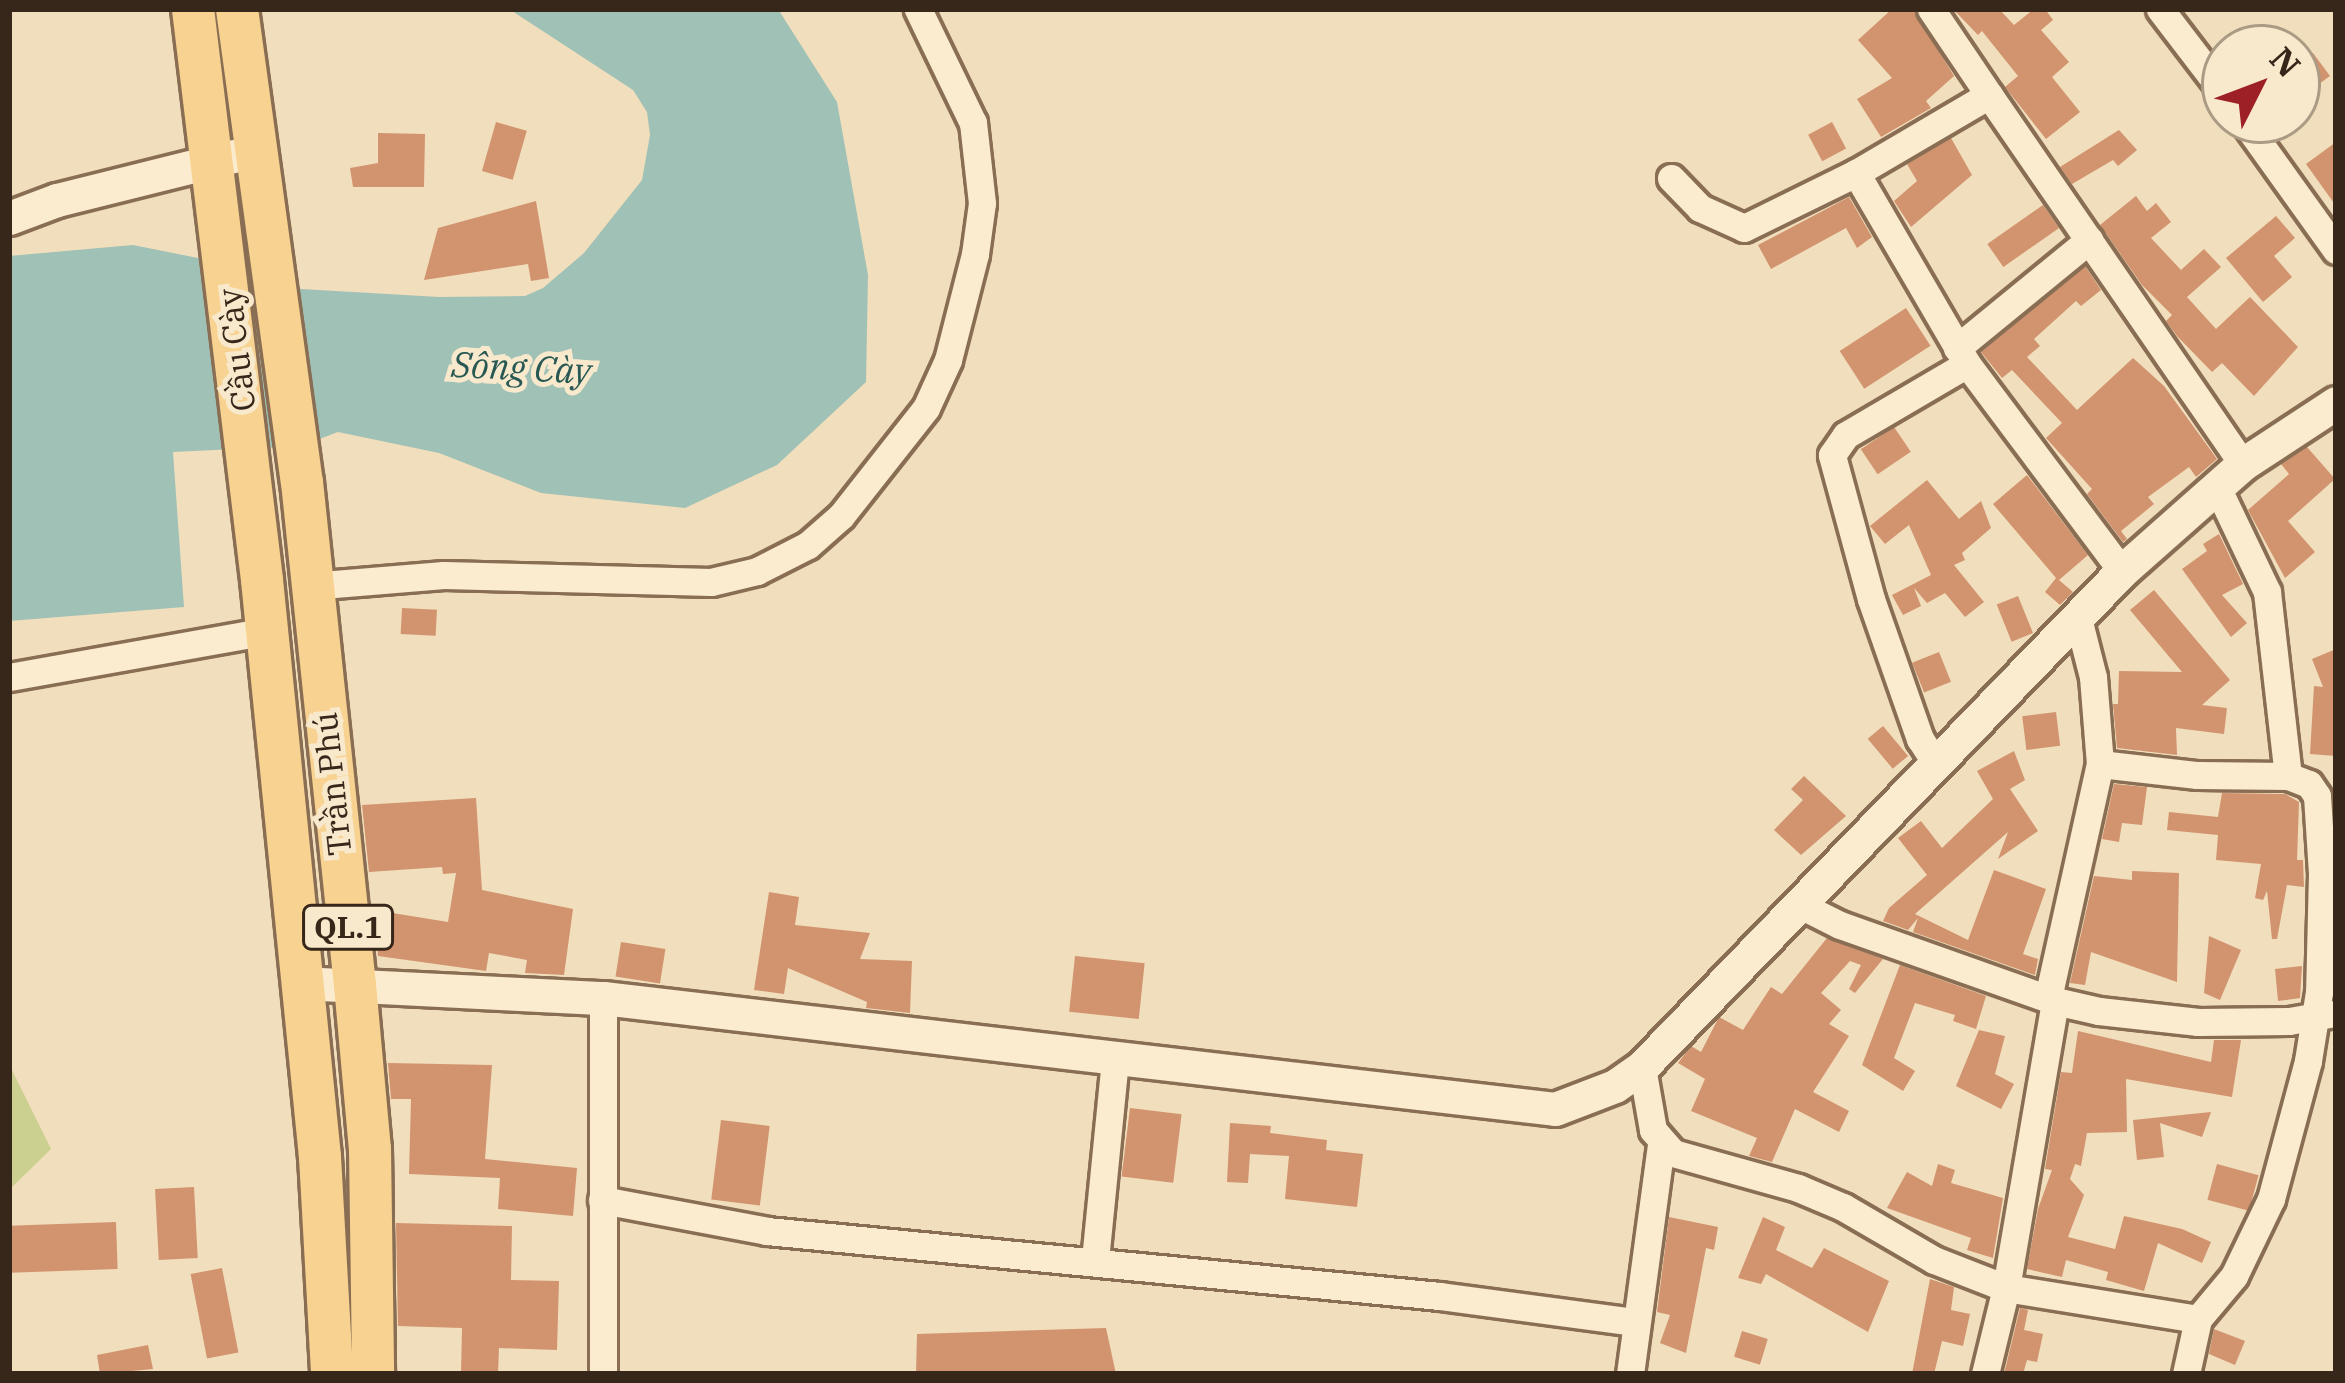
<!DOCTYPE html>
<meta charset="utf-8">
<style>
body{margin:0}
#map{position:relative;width:2345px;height:1383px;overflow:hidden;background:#f1debc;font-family:"IBM Plex Serif",serif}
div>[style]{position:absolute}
.green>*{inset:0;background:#cbcf8f}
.water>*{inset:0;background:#a0c1b6}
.building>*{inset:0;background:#d2936f;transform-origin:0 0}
.roads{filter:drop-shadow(3px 0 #896e54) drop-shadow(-3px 0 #896e54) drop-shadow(0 3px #896e54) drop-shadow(0 -3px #896e54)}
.minor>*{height:27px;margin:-13.5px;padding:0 13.5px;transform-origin:13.5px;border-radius:13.5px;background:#fbeccf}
.tertiary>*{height:33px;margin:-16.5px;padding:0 16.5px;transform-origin:16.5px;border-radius:16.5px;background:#fbeccf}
.primary>*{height:42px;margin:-21px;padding:0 21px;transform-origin:21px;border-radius:21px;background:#f8d290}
span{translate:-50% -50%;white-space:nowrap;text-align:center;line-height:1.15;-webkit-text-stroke:10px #f8e9cc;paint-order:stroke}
.shield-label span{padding:3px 9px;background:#f8e9cc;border:3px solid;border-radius:9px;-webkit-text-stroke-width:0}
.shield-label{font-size:30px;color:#37271a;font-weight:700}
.street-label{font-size:33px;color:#37271a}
.water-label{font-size:36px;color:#285853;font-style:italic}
.frame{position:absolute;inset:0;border:12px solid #37271a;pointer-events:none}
.north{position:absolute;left:2201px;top:24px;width:120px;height:120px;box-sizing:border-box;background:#f8e9cc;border:3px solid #ab9b85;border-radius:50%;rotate:48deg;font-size:33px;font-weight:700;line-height:48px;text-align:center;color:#37271a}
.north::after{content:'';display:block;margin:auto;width:42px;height:54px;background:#9d2027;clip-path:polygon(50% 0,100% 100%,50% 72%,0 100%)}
</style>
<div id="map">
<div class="green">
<i style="clip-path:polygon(9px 1064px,51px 1149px,9px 1190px)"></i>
</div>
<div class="water">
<i style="clip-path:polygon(509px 9px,778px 9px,837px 102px,868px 275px,866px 382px,777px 465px,685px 508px,541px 493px,439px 453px,338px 432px,301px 446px,173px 452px,184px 607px,9px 621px,9px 256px,133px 245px,243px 267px,301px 289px,439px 297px,525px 296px,543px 288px,584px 253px,642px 180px,650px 135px,647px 112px,633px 90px)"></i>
</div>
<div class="building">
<i style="clip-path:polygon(1892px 9px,1913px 9px,1954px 76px,1926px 101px,1931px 108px,1881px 137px,1857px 99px,1892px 78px,1858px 40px)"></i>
<i style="clip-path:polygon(1953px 9px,1999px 9px,2014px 25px,2034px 9px,2045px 9px,2053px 20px,2041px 30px,2069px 62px,2052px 77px,2080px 112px,2046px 139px,2005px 87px,2018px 76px,1982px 31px,1978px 35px)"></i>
<i style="clip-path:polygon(2313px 53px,2330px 76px,2297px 100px,2297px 65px)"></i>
<i style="left:496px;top:122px;width:32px;height:51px;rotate:16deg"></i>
<i style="left:1832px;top:122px;width:30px;height:27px;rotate:62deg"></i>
<i style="clip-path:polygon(2119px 130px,2137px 150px,2118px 166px,2113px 160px,2072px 184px,2060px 167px)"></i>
<i style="clip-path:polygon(378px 133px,425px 134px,424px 187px,353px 187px,350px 168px,378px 163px)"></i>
<i style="clip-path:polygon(1951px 138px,1972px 175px,1911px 227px,1894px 201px,1917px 181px,1907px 164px)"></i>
<i style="clip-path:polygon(2336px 142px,2336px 206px,2306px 164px)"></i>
<i style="clip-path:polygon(2136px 196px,2147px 211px,2156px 203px,2171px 222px,2151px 238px,2181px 270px,2204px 249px,2221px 267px,2187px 297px,2216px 329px,2250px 297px,2298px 347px,2254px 396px,2222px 363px,2212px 372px,2177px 336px,2166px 321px,2172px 315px,2142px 285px,2100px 225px)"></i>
<i style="clip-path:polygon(1849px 197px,1872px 237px,1857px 248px,1846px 228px,1771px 269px,1758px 245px)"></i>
<i style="clip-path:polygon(536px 201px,549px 278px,531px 281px,528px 264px,424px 280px,438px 228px)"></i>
<i style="left:2043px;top:205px;width:28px;height:68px;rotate:55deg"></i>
<i style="clip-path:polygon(2276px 216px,2295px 238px,2274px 256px,2292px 277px,2263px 302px,2226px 258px)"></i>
<i style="clip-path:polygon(2085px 266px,2101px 290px,2081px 306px,2076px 301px,2034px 339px,2040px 346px,2027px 357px,2077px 410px,2133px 358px,2164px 386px,2217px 459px,2196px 477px,2189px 467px,2148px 497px,2154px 504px,2121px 531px,2127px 539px,2123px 542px,2087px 494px,2092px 489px,2046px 438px,2062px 423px,2012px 370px,2002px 378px,1981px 352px)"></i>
<i style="left:1906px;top:308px;width:45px;height:79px;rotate:57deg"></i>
<i style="left:1894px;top:427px;width:30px;height:40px;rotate:56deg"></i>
<i style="clip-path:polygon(2307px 447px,2335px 479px,2288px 521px,2315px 552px,2285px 578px,2248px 510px,2289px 474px,2281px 464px)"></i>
<i style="clip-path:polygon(2027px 475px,2088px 555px,2059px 580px,2073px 592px,2060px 605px,2045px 592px,2056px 578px,1993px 504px)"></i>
<i style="clip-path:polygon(1927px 480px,1959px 519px,1981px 501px,1991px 528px,1962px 553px,1965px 560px,1954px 565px,1984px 602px,1965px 617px,1945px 593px,1927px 603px,1914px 588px,1921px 606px,1903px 615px,1892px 595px,1931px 575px,1909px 525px,1885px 544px,1870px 526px)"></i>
<i style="clip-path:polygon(2219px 534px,2243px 584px,2222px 595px,2247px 623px,2231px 637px,2182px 569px,2207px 551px,2203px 544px)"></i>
<i style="clip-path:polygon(2154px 590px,2230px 680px,2202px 705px,2227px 708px,2224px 734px,2176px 728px,2177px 755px,2117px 748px,2113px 704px,2118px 704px,2119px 671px,2182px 672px,2130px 610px)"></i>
<i style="left:2018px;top:596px;width:40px;height:23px;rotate:68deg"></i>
<i style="left:402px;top:608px;width:35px;height:26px;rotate:3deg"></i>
<i style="clip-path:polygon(2336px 649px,2336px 756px,2310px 754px,2314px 686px,2323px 687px,2312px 659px)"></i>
<i style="left:1939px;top:652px;width:32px;height:29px;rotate:68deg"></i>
<i style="left:2056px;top:712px;width:34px;height:34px;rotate:83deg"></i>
<i style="left:1883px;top:726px;width:39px;height:20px;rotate:50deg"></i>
<i style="clip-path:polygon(2014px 751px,2025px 780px,2010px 789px,2038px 831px,1998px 859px,2008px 832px,1915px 914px,1968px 940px,1994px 870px,2046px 889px,2023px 954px,2038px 959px,2035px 975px,1913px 932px,1918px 918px,1908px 930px,1883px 921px,1889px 908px,1927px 875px,1898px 838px,1921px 821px,1942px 848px,1993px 799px,1977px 771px)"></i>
<i style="clip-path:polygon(1804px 776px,1846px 816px,1801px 855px,1774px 830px,1803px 800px,1791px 789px)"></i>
<i style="clip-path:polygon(2114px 784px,2147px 787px,2142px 825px,2122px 823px,2119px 842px,2102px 839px)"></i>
<i style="clip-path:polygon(2222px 793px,2285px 794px,2299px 802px,2297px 860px,2303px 860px,2304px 887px,2287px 885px,2277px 939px,2272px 939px,2267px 891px,2263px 900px,2255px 898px,2261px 864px,2216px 860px,2218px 835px,2167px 830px,2169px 812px,2218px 817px)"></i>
<i style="clip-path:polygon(476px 798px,482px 890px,573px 909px,564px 975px,525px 973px,527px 960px,489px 953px,486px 971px,378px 956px,374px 910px,448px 922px,456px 873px,443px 874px,442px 867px,369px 872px,362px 805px)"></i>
<i style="clip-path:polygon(2132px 871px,2179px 873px,2177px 982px,2091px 952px,2085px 985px,2070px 983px,2094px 876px,2132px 880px)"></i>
<i style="clip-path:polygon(769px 892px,799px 897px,795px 925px,870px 933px,860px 959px,912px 961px,910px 1013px,866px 1008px,867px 1002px,788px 968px,784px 994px,754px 990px)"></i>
<i style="clip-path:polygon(2209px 936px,2241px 950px,2220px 1000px,2204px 993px)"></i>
<i style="clip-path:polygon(1827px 938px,1883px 959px,1855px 993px,1849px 989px,1861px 965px,1850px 961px,1821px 993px,1841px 1010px,1829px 1024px,1849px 1036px,1813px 1092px,1849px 1111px,1839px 1132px,1795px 1109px,1772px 1162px,1749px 1156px,1757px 1138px,1691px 1111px,1705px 1079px,1678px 1063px,1691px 1046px,1701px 1052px,1719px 1017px,1743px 1030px,1771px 987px,1782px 994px)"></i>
<i style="left:621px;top:942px;width:45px;height:35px;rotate:9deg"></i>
<i style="left:1075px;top:956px;width:70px;height:56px;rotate:6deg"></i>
<i style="clip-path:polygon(1900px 965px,1986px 996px,1976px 1029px,1953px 1021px,1955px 1015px,1915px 1003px,1894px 1058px,1915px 1071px,1903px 1091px,1862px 1065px)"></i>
<i style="clip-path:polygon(2302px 966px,2300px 998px,2278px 1001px,2275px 969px)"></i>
<i style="clip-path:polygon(1979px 1030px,2005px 1036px,1995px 1074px,2014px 1084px,2001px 1109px,1956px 1086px)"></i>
<i style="clip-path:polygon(2078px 1031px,2211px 1062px,2214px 1040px,2241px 1040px,2232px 1097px,2126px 1079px,2127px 1132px,2087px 1133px,2081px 1166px,2075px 1164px,2070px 1179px,2084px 1195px,2068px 1237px,2115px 1249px,2124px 1216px,2182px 1229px,2211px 1242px,2202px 1263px,2158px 1243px,2144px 1291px,2106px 1280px,2108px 1272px,2066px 1260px,2062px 1277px,2027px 1269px,2038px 1209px,2052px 1170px,2045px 1169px,2061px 1072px,2072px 1073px)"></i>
<i style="clip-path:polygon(388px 1063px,492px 1065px,485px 1159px,577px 1168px,573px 1216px,498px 1209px,500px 1178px,409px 1174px,411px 1099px,391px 1099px)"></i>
<i style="left:1130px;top:1108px;width:52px;height:69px;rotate:7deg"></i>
<i style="clip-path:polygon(2211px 1112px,2202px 1137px,2160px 1123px,2164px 1157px,2137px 1160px,2133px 1120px)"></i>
<i style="left:721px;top:1120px;width:49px;height:80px;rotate:7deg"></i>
<i style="clip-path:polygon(1230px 1123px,1271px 1126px,1270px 1133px,1327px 1140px,1326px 1150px,1363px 1154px,1357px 1207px,1285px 1199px,1289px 1156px,1250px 1154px,1248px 1183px,1227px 1182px)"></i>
<i style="clip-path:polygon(1938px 1164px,1955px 1170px,1951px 1183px,2003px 1198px,1993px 1258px,1967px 1250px,1971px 1238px,1887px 1208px,1907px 1172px,1932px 1186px)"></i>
<i style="left:2217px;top:1164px;width:43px;height:37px;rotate:15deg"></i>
<i style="left:194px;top:1187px;width:71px;height:39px;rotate:87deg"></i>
<i style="clip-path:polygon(1669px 1217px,1718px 1227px,1714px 1250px,1706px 1248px,1686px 1353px,1660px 1343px,1670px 1315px,1657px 1312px)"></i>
<i style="clip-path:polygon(1763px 1217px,1785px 1227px,1776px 1250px,1812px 1268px,1824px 1248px,1889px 1281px,1868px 1332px,1766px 1274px,1761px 1284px,1738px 1278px)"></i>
<i style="left:116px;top:1222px;width:47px;height:107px;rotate:88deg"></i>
<i style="clip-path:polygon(396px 1223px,512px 1226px,511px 1280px,559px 1281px,557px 1350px,499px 1348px,498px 1374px,461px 1374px,462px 1328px,398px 1326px)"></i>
<i style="left:222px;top:1268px;width:86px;height:32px;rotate:79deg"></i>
<i style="clip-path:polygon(1930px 1279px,1954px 1287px,1951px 1310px,1970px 1314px,1963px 1346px,1942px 1341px,1934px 1374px,1912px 1374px)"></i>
<i style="clip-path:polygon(2020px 1308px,2028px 1310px,2024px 1330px,2043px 1334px,2037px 1362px,2027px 1360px,2023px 1374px,2004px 1374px)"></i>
<i style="clip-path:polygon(1106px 1328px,1116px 1374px,916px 1374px,917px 1334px)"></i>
<i style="clip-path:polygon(2214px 1329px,2245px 1341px,2235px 1365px,2209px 1354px)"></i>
<i style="left:1742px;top:1331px;width:27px;height:27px;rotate:17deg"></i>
<i style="clip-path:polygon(148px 1345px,153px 1369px,100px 1374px,97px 1355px)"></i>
</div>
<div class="roads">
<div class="minor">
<i style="left:1931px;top:9px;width:104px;rotate:56deg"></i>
<i style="left:2160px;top:9px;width:107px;rotate:52.6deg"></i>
<i style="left:2243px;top:120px;width:160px;rotate:54.4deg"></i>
<i style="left:1856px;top:173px;width:221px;rotate:59.8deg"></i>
<i style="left:1967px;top:364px;width:259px;rotate:53.2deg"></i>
<i style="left:1671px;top:178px;width:42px;rotate:46deg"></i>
<i style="left:1700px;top:208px;width:48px;rotate:24.4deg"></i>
<i style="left:1744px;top:228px;width:125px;rotate:-26.2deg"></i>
<i style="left:1856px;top:173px;width:154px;rotate:-30.4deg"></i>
<i style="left:1989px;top:95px;width:448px;rotate:55.5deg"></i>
<i style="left:1957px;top:348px;width:171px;rotate:-39.3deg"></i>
<i style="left:2217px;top:487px;width:116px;rotate:64.5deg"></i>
<i style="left:2267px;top:592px;width:185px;rotate:83.5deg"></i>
<i style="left:310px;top:586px;width:134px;rotate:-4.7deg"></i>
<i style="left:444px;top:575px;width:267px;rotate:1.5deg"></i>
<i style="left:711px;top:582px;width:47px;rotate:-13.4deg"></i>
<i style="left:757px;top:571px;width:57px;rotate:-27deg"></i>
<i style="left:808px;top:545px;width:44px;rotate:-41.3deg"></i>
<i style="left:841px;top:516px;width:137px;rotate:-51.8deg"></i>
<i style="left:926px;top:408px;width:53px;rotate:-65.4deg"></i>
<i style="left:948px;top:360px;width:109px;rotate:-75.7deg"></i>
<i style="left:975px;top:254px;width:51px;rotate:-82.2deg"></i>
<i style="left:982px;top:203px;width:81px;rotate:-96.4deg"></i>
<i style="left:973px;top:123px;width:127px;rotate:-115.8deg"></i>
<i style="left:9px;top:677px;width:261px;rotate:-10.1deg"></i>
<i style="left:2100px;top:764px;width:98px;rotate:6.5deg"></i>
<i style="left:2197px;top:775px;width:91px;rotate:0.6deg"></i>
<i style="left:2288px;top:776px;width:22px;rotate:21deg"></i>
<i style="left:2309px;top:784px;width:14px;rotate:56deg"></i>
<i style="left:2317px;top:796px;width:77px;rotate:86.3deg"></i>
<i style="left:2322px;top:873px;width:119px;rotate:91.4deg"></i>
<i style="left:2319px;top:992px;width:70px;rotate:99.1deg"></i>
<i style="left:2308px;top:1061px;width:143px;rotate:105deg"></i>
<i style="left:2271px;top:1199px;width:85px;rotate:115.7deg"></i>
<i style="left:2234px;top:1276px;width:56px;rotate:129.9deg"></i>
<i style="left:2198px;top:1319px;width:56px;rotate:102.3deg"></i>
<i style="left:1937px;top:765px;width:31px;rotate:-123deg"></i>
<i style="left:1920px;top:739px;width:148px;rotate:-109.3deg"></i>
<i style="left:1871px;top:599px;width:149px;rotate:-105.2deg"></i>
<i style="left:1832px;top:455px;width:24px;rotate:-55deg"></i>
<i style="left:1846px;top:435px;width:140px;rotate:-30.4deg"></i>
<i style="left:1802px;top:906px;width:42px;rotate:26.6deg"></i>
<i style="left:1840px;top:925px;width:228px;rotate:19.5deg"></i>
<i style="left:2055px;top:1001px;width:45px;rotate:12.8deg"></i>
<i style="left:2099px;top:1011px;width:100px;rotate:6.3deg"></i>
<i style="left:2198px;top:1022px;width:91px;rotate:-0.6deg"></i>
<i style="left:2289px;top:1021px;width:41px;rotate:-9.9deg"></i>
<i style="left:2048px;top:998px;width:240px;rotate:-77.5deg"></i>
<i style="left:2100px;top:764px;width:87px;rotate:-94.6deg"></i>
<i style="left:2093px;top:677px;width:61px;rotate:-104.3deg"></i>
<i style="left:1642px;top:1067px;width:64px;rotate:80.1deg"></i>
<i style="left:1653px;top:1130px;width:30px;rotate:49deg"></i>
<i style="left:1673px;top:1153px;width:130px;rotate:15.6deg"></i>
<i style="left:1798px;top:1188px;width:49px;rotate:22.9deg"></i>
<i style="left:1843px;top:1207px;width:105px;rotate:30.2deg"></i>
<i style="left:1934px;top:1260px;width:77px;rotate:21.3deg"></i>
<i style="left:2006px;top:1288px;width:291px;rotate:-80.3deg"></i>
<i style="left:602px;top:1200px;width:168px;rotate:10.6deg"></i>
<i style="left:767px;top:1231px;width:675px;rotate:5.52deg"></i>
<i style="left:1439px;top:1296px;width:196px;rotate:7.6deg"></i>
<i style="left:1095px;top:1260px;width:203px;rotate:-84.3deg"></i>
<i style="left:603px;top:1374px;width:376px;rotate:-90deg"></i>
<i style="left:1630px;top:1374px;width:232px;rotate:-82.3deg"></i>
<i style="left:1985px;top:1374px;width:89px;rotate:-76.3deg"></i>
<i style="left:2006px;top:1288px;width:194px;rotate:9.2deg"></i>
</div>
<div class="tertiary">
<i style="left:9px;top:218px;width:51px;rotate:-20.6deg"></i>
<i style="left:57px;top:200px;width:182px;rotate:-14deg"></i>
<i style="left:302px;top:983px;width:301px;rotate:2.9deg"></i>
<i style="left:603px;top:998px;width:958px;rotate:6.65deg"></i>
<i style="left:1555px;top:1109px;width:64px;rotate:-21deg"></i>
<i style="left:1615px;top:1086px;width:33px;rotate:-35deg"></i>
<i style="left:1642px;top:1067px;width:690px;rotate:-45.94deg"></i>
<i style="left:2122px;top:571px;width:162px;rotate:-41.5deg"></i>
<i style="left:2243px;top:464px;width:111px;rotate:-33.3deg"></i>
</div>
<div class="primary">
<i style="left:193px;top:9px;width:575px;rotate:83.11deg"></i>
<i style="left:262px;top:580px;width:580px;rotate:84.26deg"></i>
<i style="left:320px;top:1157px;width:217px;rotate:86.8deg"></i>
<i style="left:237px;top:9px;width:477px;rotate:82.2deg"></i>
<i style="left:302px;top:482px;width:506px;rotate:83.99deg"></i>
<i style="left:355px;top:985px;width:165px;rotate:84.8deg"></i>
<i style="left:370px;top:1149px;width:225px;rotate:89.2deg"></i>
</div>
</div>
<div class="shield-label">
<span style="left:348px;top:927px">QL.1</span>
</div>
<div class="street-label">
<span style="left:236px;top:350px;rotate:-97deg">Cầu Cày</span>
<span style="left:332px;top:784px;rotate:-96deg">Trần Phú</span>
</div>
<div class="water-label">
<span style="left:521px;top:367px;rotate:3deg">Sông Cày</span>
</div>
<div class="frame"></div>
<div class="north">N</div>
</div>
